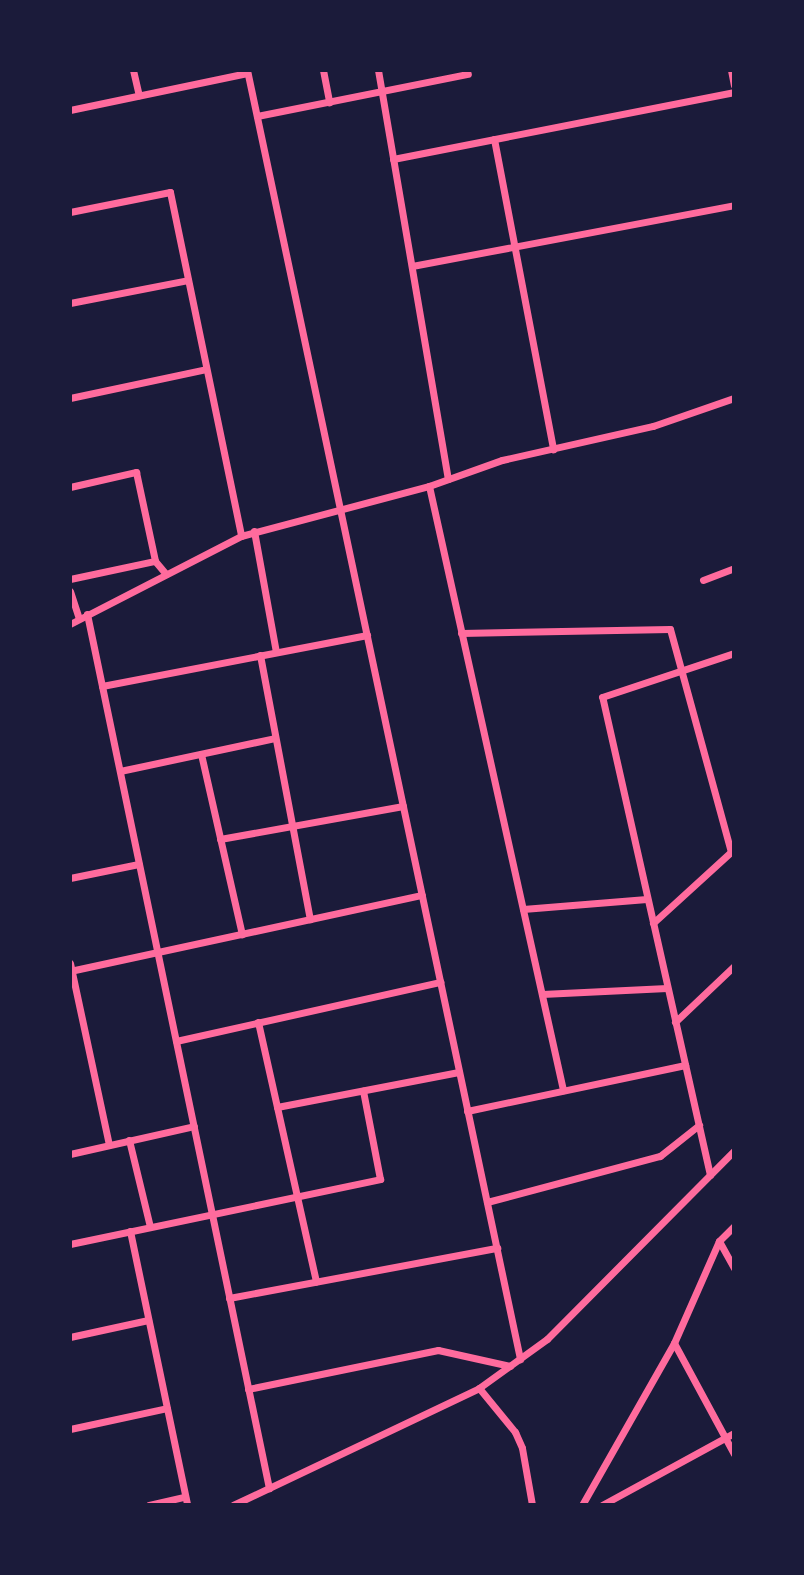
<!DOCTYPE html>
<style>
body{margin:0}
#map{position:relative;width:804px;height:1575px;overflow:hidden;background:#1b1b3a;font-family:"PT Serif",serif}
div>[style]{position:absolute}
.minor>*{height:7px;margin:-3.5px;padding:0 3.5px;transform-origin:3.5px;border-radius:3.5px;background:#ff6b9d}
span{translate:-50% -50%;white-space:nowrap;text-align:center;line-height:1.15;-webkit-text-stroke:8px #1b1b3a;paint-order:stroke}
.frame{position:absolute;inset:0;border:72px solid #1b1b3a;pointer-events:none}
</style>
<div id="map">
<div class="minor">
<i style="left:133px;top:70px;width:26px;rotate:77deg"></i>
<i style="left:247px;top:70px;width:1318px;rotate:78.04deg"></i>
<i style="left:323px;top:70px;width:33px;rotate:79deg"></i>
<i style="left:378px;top:70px;width:415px;rotate:80.3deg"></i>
<i style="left:731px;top:70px;width:15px;rotate:79deg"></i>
<i style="left:70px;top:110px;width:181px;rotate:-11.8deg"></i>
<i style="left:257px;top:116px;width:215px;rotate:-11.3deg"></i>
<i style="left:494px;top:139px;width:316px;rotate:79.2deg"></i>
<i style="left:393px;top:159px;width:348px;rotate:-11.1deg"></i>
<i style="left:70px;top:212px;width:102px;rotate:-11.3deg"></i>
<i style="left:170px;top:192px;width:351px;rotate:78.3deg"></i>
<i style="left:412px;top:266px;width:328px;rotate:-10.7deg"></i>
<i style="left:70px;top:303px;width:120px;rotate:-11deg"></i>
<i style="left:70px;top:398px;width:139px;rotate:-12deg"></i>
<i style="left:429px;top:486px;width:619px;rotate:77.49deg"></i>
<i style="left:70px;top:487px;width:68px;rotate:-12.8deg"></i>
<i style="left:136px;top:472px;width:91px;rotate:77.9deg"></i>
<i style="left:155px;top:561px;width:17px;rotate:50deg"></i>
<i style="left:254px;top:531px;width:123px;rotate:79.7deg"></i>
<i style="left:70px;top:579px;width:87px;rotate:-12deg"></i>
<i style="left:703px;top:580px;width:33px;rotate:-21deg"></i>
<i style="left:70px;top:591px;width:28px;rotate:72deg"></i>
<i style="left:87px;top:614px;width:893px;rotate:78.24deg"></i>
<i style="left:70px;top:624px;width:192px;rotate:-27.2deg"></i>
<i style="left:241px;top:536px;width:195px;rotate:-14.9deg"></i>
<i style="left:429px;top:486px;width:77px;rotate:-19.6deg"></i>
<i style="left:502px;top:460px;width:155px;rotate:-12.7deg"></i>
<i style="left:653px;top:426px;width:86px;rotate:-19.1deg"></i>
<i style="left:461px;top:633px;width:209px;rotate:-1.1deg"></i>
<i style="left:670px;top:629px;width:231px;rotate:74.7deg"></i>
<i style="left:260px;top:655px;width:269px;rotate:79.3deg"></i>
<i style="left:102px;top:686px;width:270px;rotate:-10.9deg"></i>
<i style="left:201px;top:754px;width:185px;rotate:77.2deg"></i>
<i style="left:120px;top:771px;width:158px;rotate:-12deg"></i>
<i style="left:220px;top:839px;width:186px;rotate:-10.2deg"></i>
<i style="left:70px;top:878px;width:70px;rotate:-11.5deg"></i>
<i style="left:523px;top:909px;width:124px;rotate:-4.6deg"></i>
<i style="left:653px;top:923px;width:110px;rotate:-42.4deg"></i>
<i style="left:70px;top:963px;width:186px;rotate:77.9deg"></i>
<i style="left:70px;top:971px;width:360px;rotate:-12.2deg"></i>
<i style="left:542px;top:994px;width:125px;rotate:-2.7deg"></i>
<i style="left:258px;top:1022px;width:266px;rotate:77.4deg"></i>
<i style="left:675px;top:1022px;width:81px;rotate:-43.5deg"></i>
<i style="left:176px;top:1041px;width:271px;rotate:-12.6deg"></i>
<i style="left:277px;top:1107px;width:185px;rotate:-10.9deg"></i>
<i style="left:467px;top:1111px;width:223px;rotate:-11.9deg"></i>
<i style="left:129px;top:1140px;width:89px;rotate:76.4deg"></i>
<i style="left:70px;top:1154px;width:127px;rotate:-12.7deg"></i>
<i style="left:710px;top:1175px;width:490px;rotate:-102.7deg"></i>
<i style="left:602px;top:697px;width:139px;rotate:-18.4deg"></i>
<i style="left:487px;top:1202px;width:179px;rotate:-14.9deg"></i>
<i style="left:660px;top:1156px;width:50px;rotate:-38.5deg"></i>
<i style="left:130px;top:1231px;width:280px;rotate:78.2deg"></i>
<i style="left:719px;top:1241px;width:31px;rotate:61deg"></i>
<i style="left:70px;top:1244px;width:317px;rotate:-11.8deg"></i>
<i style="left:380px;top:1179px;width:90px;rotate:-100.9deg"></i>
<i style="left:229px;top:1298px;width:273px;rotate:-10.6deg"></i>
<i style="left:70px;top:1337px;width:80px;rotate:-12.3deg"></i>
<i style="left:674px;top:1343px;width:126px;rotate:61.6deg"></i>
<i style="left:479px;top:1388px;width:57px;rotate:50.7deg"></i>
<i style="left:515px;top:1432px;width:17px;rotate:66deg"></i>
<i style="left:522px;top:1448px;width:58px;rotate:80deg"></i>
<i style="left:248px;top:1389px;width:194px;rotate:-11.6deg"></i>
<i style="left:438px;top:1350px;width:74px;rotate:12.5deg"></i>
<i style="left:70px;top:1429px;width:99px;rotate:-12.2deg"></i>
<i style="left:149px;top:1505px;width:37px;rotate:-13deg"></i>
<i style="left:233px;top:1505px;width:272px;rotate:-25.4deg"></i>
<i style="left:479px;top:1388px;width:84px;rotate:-35.8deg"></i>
<i style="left:547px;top:1339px;width:265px;rotate:-45.2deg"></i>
<i style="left:582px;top:1505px;width:186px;rotate:-60.4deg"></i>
<i style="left:674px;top:1343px;width:111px;rotate:-66.2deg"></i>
<i style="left:719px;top:1241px;width:21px;rotate:-45deg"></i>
<i style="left:602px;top:1505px;width:150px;rotate:-28.6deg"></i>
</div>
<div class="frame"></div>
</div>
